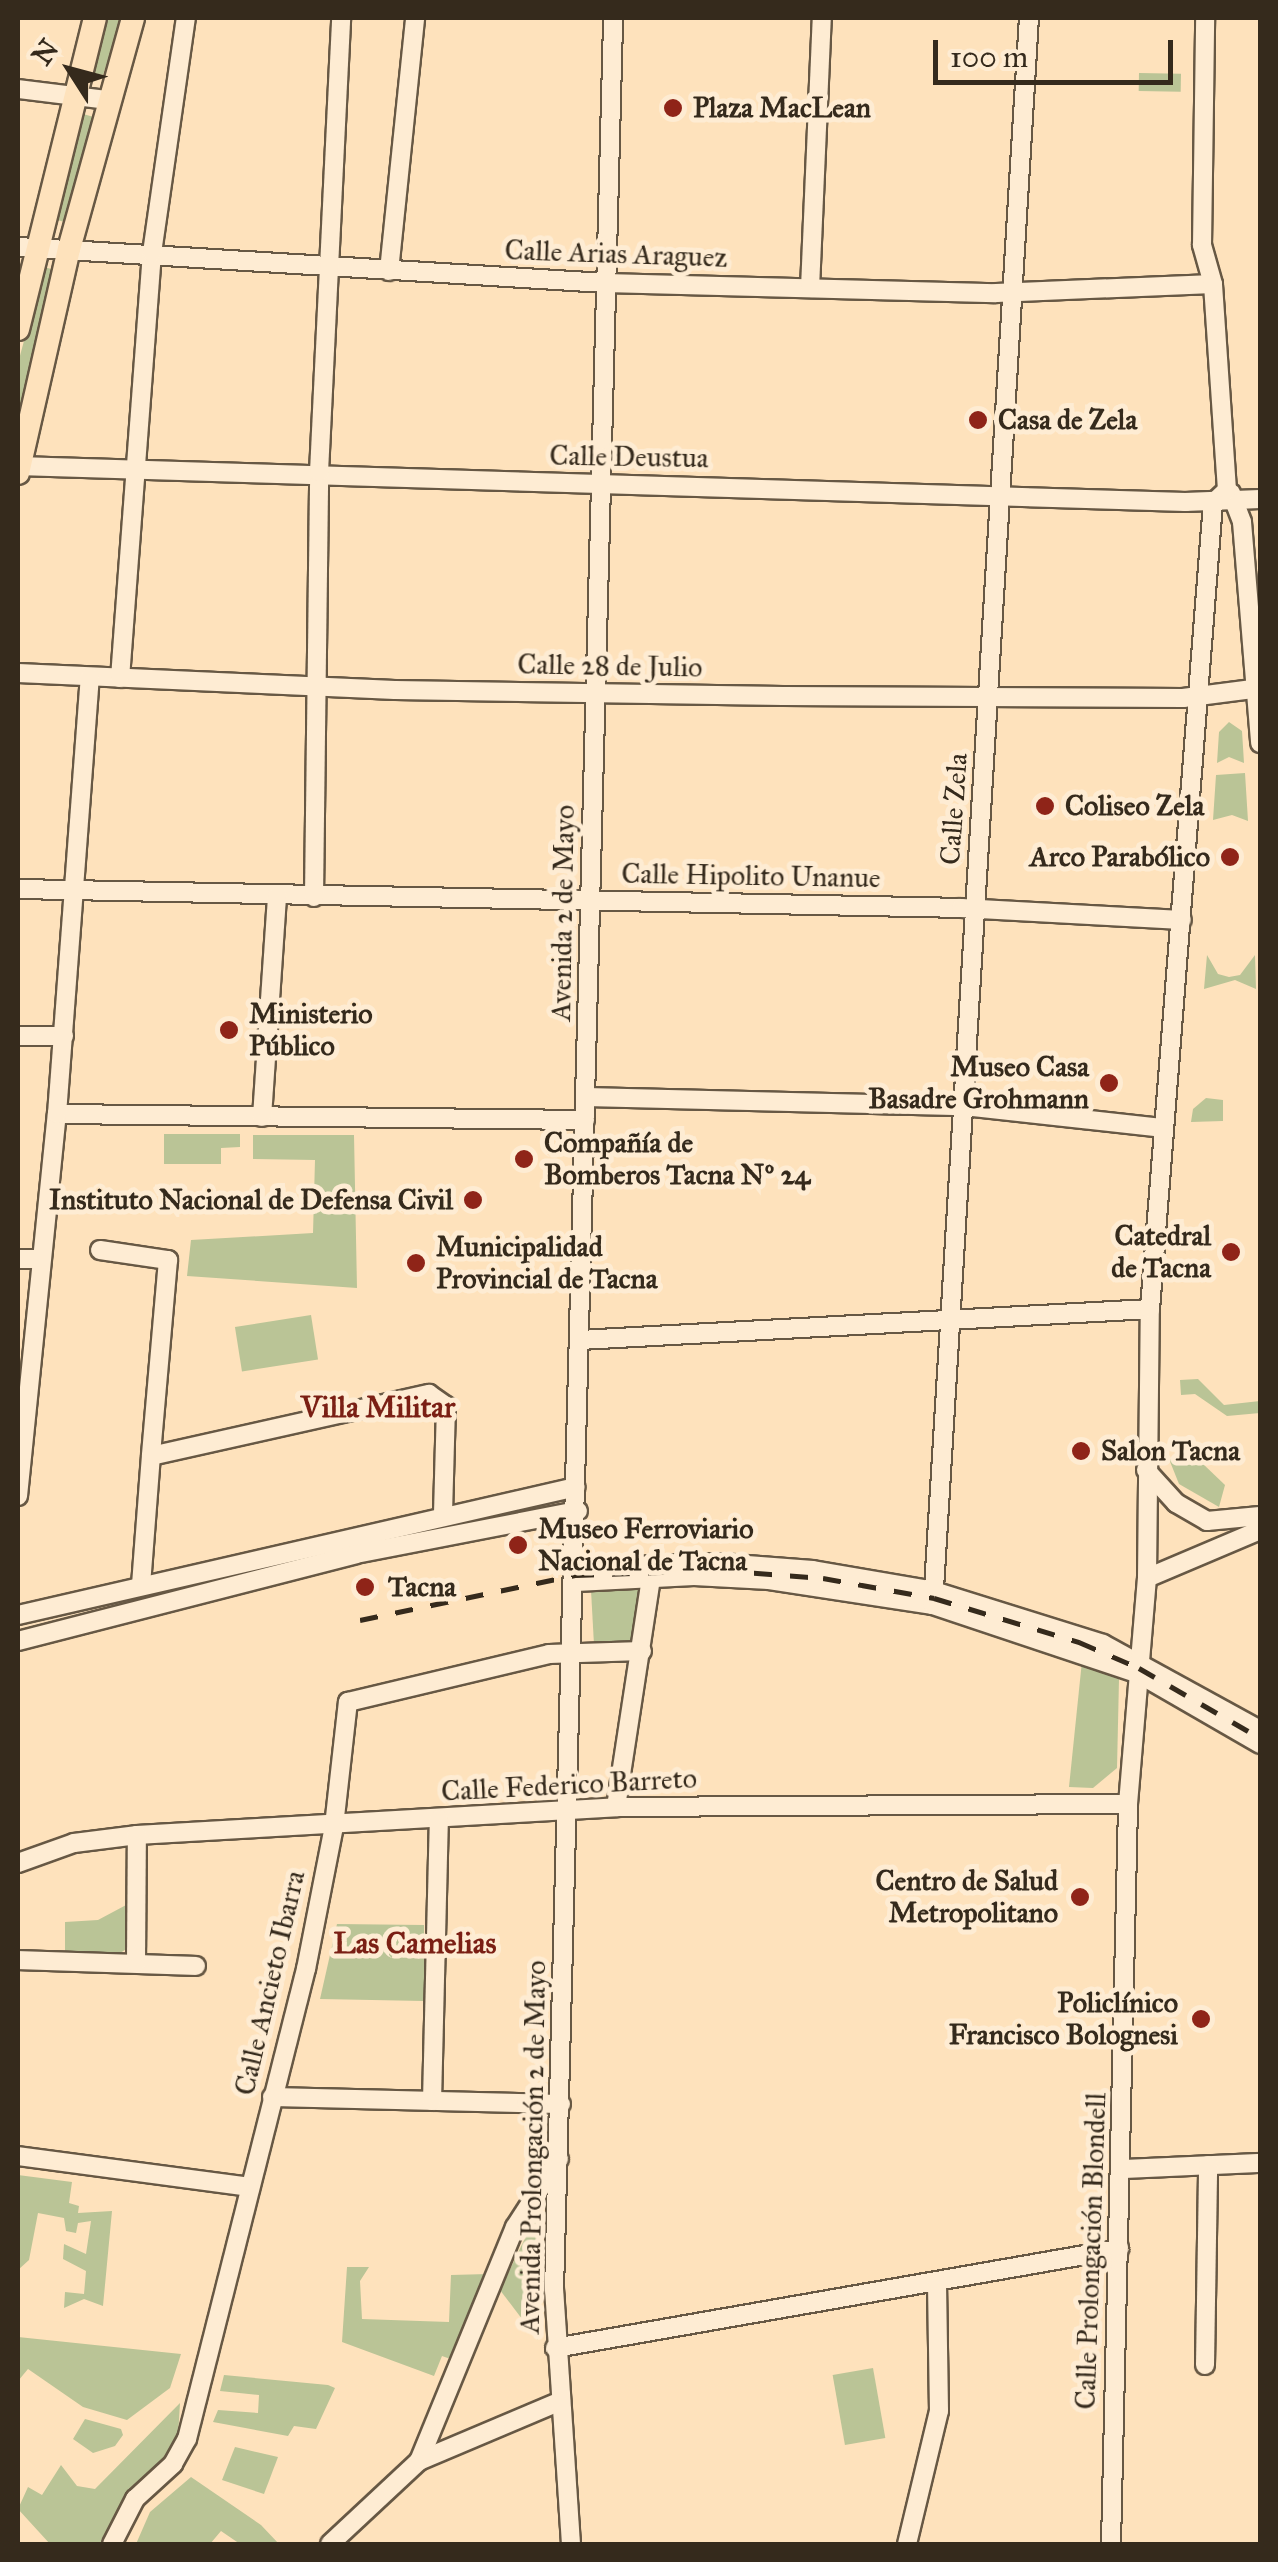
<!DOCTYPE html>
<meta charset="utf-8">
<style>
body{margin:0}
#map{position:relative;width:1278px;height:2562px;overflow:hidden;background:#fee2bc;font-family:"IM FELL Great Primer",serif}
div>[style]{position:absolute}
.green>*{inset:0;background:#bac496;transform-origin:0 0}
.roads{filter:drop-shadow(2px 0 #675844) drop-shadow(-2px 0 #675844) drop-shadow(0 2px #675844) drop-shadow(0 -2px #675844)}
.minor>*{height:18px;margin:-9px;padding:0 9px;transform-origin:9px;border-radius:9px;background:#feecd3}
.major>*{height:22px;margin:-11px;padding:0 11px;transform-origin:11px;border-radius:11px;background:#fee2bc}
.rail>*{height:5px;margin-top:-2.5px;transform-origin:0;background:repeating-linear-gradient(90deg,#352a1c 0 18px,transparent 0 36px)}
.dots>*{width:28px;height:28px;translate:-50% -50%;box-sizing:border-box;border:5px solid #feecd3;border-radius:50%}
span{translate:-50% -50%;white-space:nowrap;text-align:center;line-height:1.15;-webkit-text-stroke:10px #feecd3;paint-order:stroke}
.poi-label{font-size:28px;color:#352a1c;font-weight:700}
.left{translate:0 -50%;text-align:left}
.right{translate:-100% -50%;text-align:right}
.street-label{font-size:28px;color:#352a1c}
.neighbourhood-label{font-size:30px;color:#7a1f14;font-weight:700}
.frame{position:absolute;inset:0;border:20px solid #352a1c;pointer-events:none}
.north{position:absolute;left:20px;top:20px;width:100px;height:100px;-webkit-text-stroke:8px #feecd3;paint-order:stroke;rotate:306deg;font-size:28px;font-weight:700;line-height:40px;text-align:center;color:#352a1c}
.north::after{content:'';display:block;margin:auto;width:35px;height:45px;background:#352a1c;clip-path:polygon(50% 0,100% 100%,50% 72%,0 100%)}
.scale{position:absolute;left:933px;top:40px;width:240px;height:45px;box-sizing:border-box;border:5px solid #352a1c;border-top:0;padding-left:12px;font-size:30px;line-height:35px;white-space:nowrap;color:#352a1c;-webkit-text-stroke:8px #feecd3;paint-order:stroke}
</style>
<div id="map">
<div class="green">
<i style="clip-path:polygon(107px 18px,122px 18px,103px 75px,90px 72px)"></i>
<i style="left:1139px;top:73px;width:42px;height:18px;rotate:1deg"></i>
<i style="left:80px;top:113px;width:15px;height:109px;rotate:16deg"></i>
<i style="clip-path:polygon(44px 267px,55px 270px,18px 427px,18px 363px)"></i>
<i style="clip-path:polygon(1229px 722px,1242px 731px,1244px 763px,1229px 757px,1217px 763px,1219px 732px)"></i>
<i style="clip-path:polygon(1245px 773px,1248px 821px,1232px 815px,1213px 820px,1216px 775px)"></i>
<i style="clip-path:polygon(1207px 955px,1218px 974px,1229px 977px,1240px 975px,1255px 955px,1256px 989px,1235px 980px,1204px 989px)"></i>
<i style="clip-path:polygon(1206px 1098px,1223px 1100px,1223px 1121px,1191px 1122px,1193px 1109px)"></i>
<i style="clip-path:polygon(164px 1134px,240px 1134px,240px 1147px,221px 1148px,221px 1164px,164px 1164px)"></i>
<i style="clip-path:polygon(253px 1135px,354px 1135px,357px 1288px,187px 1276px,191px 1240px,313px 1233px,315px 1160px,253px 1159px)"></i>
<i style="left:311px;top:1315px;width:45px;height:77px;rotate:81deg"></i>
<i style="clip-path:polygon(1198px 1379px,1224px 1405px,1260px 1401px,1260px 1413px,1227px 1416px,1195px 1394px,1181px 1395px,1180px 1380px)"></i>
<i style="clip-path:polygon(1169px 1459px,1201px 1462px,1225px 1485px,1219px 1507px,1179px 1484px)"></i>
<i style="clip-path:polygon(641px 1586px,635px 1643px,594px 1645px,591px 1590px)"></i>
<i style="clip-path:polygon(1082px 1661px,1119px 1679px,1117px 1768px,1093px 1788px,1069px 1787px)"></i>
<i style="clip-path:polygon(128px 1904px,128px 1948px,117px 1955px,65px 1953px,65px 1922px,98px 1920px)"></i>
<i style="clip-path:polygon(337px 1924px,424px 1925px,424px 2001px,320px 1999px)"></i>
<i style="clip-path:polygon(18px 2175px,72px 2182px,69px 2203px,79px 2206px,78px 2213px,112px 2211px,103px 2306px,84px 2299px,64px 2308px,65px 2292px,84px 2294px,86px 2271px,63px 2259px,64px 2244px,86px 2254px,91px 2221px,78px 2223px,76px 2233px,66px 2231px,64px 2218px,38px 2213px,29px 2260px,18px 2270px)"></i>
<i style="clip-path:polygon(539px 2209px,538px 2340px,500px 2290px)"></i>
<i style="clip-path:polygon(347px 2267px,369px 2267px,360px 2281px,362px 2319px,449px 2322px,451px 2275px,488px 2274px,456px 2361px,442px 2356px,434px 2376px,342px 2342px)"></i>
<i style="clip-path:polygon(18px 2337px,181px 2354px,170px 2388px,127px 2420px,83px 2407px,28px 2369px,18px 2381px)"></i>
<i style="left:873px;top:2368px;width:71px;height:41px;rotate:80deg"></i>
<i style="clip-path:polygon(224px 2375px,328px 2385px,335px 2388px,316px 2429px,294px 2426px,288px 2436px,213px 2422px,218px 2410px,258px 2413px,259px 2395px,220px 2391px)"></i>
<i style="clip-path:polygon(180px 2403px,177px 2453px,105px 2544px,50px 2544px,18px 2509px,28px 2487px,42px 2495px,61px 2465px,77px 2486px,95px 2489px)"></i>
<i style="clip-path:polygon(85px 2419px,121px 2429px,123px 2435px,115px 2446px,93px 2453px,73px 2439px)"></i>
<i style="clip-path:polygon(235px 2447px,278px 2457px,264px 2494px,222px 2480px)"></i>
<i style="clip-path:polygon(191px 2477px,261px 2525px,279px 2544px,240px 2544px,221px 2531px,210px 2544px,136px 2544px,150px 2512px)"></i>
</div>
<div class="roads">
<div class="minor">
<i style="left:18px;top:89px;width:90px;rotate:7deg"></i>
<i style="left:18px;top:247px;width:588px;rotate:3.51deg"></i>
<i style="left:605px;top:283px;width:391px;rotate:1.5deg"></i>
<i style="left:996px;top:293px;width:217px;rotate:-2.4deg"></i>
<i style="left:389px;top:271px;width:254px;rotate:-84.1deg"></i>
<i style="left:810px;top:288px;width:270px;rotate:-87.5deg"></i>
<i style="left:18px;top:466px;width:1168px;rotate:1.77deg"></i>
<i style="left:1185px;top:502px;width:75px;rotate:-2.3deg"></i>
<i style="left:1231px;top:493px;width:31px;rotate:69deg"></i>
<i style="left:1242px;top:522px;width:222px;rotate:85.3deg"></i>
<i style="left:18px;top:673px;width:377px;rotate:2.6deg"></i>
<i style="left:395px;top:690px;width:388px;rotate:0.9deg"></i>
<i style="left:783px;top:696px;width:400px;rotate:0.3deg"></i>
<i style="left:1183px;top:698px;width:78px;rotate:-7.4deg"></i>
<i style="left:120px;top:678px;width:426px;rotate:-85.7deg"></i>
<i style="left:152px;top:253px;width:237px;rotate:-81.8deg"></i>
<i style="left:18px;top:889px;width:943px;rotate:1.15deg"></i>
<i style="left:961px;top:908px;width:221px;rotate:3.1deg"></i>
<i style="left:314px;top:897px;width:425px;rotate:-89.3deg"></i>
<i style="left:319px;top:472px;width:455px;rotate:-87.2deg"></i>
<i style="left:18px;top:1036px;width:46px"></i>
<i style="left:586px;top:1097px;width:378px;rotate:1.4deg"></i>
<i style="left:964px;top:1106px;width:199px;rotate:6.3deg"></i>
<i style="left:57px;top:1114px;width:528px;rotate:0.65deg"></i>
<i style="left:262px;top:1117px;width:222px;rotate:-86.1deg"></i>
<i style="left:100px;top:1250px;width:69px;rotate:8.4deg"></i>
<i style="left:168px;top:1260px;width:197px;rotate:95deg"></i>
<i style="left:18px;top:1259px;width:22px"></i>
<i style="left:580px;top:1340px;width:571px;rotate:-3.11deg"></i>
<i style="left:1146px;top:1470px;width:45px;rotate:47.7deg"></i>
<i style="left:1176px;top:1503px;width:36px;rotate:30deg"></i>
<i style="left:1207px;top:1521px;width:53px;rotate:-5.4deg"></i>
<i style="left:18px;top:1496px;width:384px;rotate:-84.2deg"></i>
<i style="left:57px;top:1114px;width:438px;rotate:-85.7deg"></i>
<i style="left:576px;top:1568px;width:145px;rotate:-2deg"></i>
<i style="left:721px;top:1563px;width:92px;rotate:4.4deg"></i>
<i style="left:813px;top:1570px;width:123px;rotate:9.8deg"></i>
<i style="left:934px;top:1591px;width:177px;rotate:17.4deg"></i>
<i style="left:1103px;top:1644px;width:179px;rotate:28.7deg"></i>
<i style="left:1147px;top:1578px;width:123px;rotate:-23deg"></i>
<i style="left:576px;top:1582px;width:118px;rotate:-2.9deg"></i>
<i style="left:694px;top:1576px;width:75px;rotate:3.1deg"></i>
<i style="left:769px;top:1580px;width:166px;rotate:8.7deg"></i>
<i style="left:933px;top:1605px;width:217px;rotate:18.5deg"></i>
<i style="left:1139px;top:1674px;width:140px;rotate:30deg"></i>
<i style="left:141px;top:1585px;width:129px;rotate:-85.6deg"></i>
<i style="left:151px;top:1456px;width:285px;rotate:-12.6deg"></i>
<i style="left:429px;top:1394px;width:21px;rotate:35deg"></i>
<i style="left:446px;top:1406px;width:109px;rotate:91.6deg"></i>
<i style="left:933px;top:1605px;width:1590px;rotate:-86.54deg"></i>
<i style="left:18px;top:1615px;width:572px;rotate:-12.92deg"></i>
<i style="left:18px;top:1641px;width:349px;rotate:-14.4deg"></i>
<i style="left:356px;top:1554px;width:226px;rotate:-11deg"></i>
<i style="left:616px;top:1807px;width:245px;rotate:-81.3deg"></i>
<i style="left:18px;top:1863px;width:59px;rotate:-19.7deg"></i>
<i style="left:74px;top:1843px;width:64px;rotate:-7.2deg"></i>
<i style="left:137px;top:1835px;width:480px;rotate:-3.3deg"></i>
<i style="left:616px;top:1807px;width:512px;rotate:-0.34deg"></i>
<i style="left:18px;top:1960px;width:178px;rotate:1.9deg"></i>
<i style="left:136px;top:1963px;width:128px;rotate:-89.6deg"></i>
<i style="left:272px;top:2097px;width:289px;rotate:1.4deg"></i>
<i style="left:432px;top:2101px;width:282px;rotate:-88.6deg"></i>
<i style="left:18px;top:2156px;width:233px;rotate:7.6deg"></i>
<i style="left:1122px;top:2169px;width:138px;rotate:-2.5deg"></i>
<i style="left:555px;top:2348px;width:573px;rotate:-9.96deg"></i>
<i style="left:1205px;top:2365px;width:200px;rotate:-89.1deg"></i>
<i style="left:419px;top:2461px;width:253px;rotate:-67.7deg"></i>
<i style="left:515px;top:2227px;width:81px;rotate:-57.1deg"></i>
<i style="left:112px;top:2544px;width:51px;rotate:-62.9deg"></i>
<i style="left:135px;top:2499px;width:52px;rotate:-42.6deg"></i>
<i style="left:173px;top:2464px;width:29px;rotate:-61deg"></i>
<i style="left:187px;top:2439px;width:485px;rotate:-75.8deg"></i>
<i style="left:306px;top:1969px;width:146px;rotate:-78.9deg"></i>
<i style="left:334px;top:1826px;width:125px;rotate:-83.6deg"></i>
<i style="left:348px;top:1702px;width:207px;rotate:-13.4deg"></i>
<i style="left:549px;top:1654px;width:93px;rotate:-1.8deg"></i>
<i style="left:330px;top:2544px;width:122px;rotate:-43deg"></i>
<i style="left:419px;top:2461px;width:154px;rotate:-22.9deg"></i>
<i style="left:571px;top:2544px;width:254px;rotate:-93.8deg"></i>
<i style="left:554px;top:2291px;width:2274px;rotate:-88.51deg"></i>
<i style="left:907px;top:2544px;width:137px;rotate:-76.5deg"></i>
<i style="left:939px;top:2411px;width:127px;rotate:-90.9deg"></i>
<i style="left:1111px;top:2544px;width:740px;rotate:-88.68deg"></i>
<i style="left:1128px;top:1804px;width:227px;rotate:-85.2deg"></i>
<i style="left:1147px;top:1578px;width:269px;rotate:-89.4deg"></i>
<i style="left:1150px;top:1309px;width:808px;rotate:-85.53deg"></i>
<i style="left:1213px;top:503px;width:19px;rotate:-43deg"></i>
<i style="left:1227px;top:490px;width:206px;rotate:-93.9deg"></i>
<i style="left:1213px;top:284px;width:41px;rotate:-105.8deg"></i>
<i style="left:1202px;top:245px;width:227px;rotate:-89.2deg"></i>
</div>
<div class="major">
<i style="left:18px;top:329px;width:320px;rotate:-76.1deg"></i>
<i style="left:18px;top:473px;width:230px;rotate:-77.2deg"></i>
<i style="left:69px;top:249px;width:240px;rotate:-74.5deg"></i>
</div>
</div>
<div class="rail">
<i style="left:360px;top:1620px;width:221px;rotate:-11.8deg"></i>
<i style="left:576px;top:1575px;width:142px;rotate:-2deg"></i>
<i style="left:718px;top:1570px;width:105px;rotate:4.4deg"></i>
<i style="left:823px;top:1578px;width:113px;rotate:10.2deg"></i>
<i style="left:934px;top:1598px;width:152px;rotate:16.9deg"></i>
<i style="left:1079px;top:1642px;width:65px;rotate:23.4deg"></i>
<i style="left:1139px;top:1668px;width:140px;rotate:30deg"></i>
</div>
<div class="dots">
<i style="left:673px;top:108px;background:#8f2418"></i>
<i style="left:978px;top:420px;background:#8f2418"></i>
<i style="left:1045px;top:806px;background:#8f2418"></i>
<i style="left:1230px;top:857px;background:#8f2418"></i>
<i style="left:229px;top:1030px;background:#8f2418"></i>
<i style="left:1109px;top:1083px;background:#8f2418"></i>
<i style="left:524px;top:1159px;background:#8f2418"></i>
<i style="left:473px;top:1200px;background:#8f2418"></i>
<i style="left:1231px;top:1252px;background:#8f2418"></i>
<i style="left:416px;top:1263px;background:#8f2418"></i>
<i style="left:1081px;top:1451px;background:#8f2418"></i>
<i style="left:518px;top:1545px;background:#8f2418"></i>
<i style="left:365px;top:1587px;background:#8f2418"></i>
<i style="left:1080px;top:1897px;background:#8f2418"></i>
<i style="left:1201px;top:2019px;background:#8f2418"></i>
</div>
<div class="poi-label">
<span class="left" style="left:693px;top:108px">Plaza MacLean</span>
<span class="left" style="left:998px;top:420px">Casa de Zela</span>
<span class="left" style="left:1065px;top:806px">Coliseo Zela</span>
<span class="right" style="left:1210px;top:857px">Arco Parabólico</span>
<span class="left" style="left:249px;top:1030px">Ministerio<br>Público</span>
<span class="right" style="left:1089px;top:1083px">Museo Casa<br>Basadre Grohmann</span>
<span class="left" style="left:544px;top:1159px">Compañía de<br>Bomberos Tacna Nº 24</span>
<span class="right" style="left:453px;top:1200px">Instituto Nacional de Defensa Civil</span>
<span class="right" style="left:1211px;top:1252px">Catedral<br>de Tacna</span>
<span class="left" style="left:436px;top:1263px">Municipalidad<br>Provincial de Tacna</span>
<span class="left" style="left:1101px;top:1451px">Salon Tacna</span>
<span class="left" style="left:538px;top:1545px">Museo Ferroviario<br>Nacional de Tacna</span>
<span class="left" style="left:388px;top:1587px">Tacna</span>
<span class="right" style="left:1058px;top:1897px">Centro de Salud<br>Metropolitano</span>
<span class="right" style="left:1178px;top:2019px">Policlínico<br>Francisco Bolognesi</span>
</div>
<div class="street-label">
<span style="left:616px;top:254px;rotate:2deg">Calle Arias Araguez</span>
<span style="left:629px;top:457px;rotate:1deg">Calle Deustua</span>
<span style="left:610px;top:666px;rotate:1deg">Calle 28 de Julio</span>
<span style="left:954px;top:809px;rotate:-86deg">Calle Zela</span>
<span style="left:751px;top:876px;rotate:1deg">Calle Hipolito Unanue</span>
<span style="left:563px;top:913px;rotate:-89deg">Avenida 2 de Mayo</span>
<span style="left:569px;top:1785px;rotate:-3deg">Calle Federico Barreto</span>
<span style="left:270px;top:1983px;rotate:-77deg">Calle Ancieto Ibarra</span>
<span style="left:533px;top:2147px;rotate:-89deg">Avenida Prolongación 2 de Mayo</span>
<span style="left:1091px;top:2251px;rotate:-88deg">Calle Prolongación Blondell</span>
</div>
<div class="neighbourhood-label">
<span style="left:378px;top:1407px">Villa Militar</span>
<span style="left:415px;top:1943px">Las Camelias</span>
</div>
<div class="frame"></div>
<div class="north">N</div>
<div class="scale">100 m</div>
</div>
